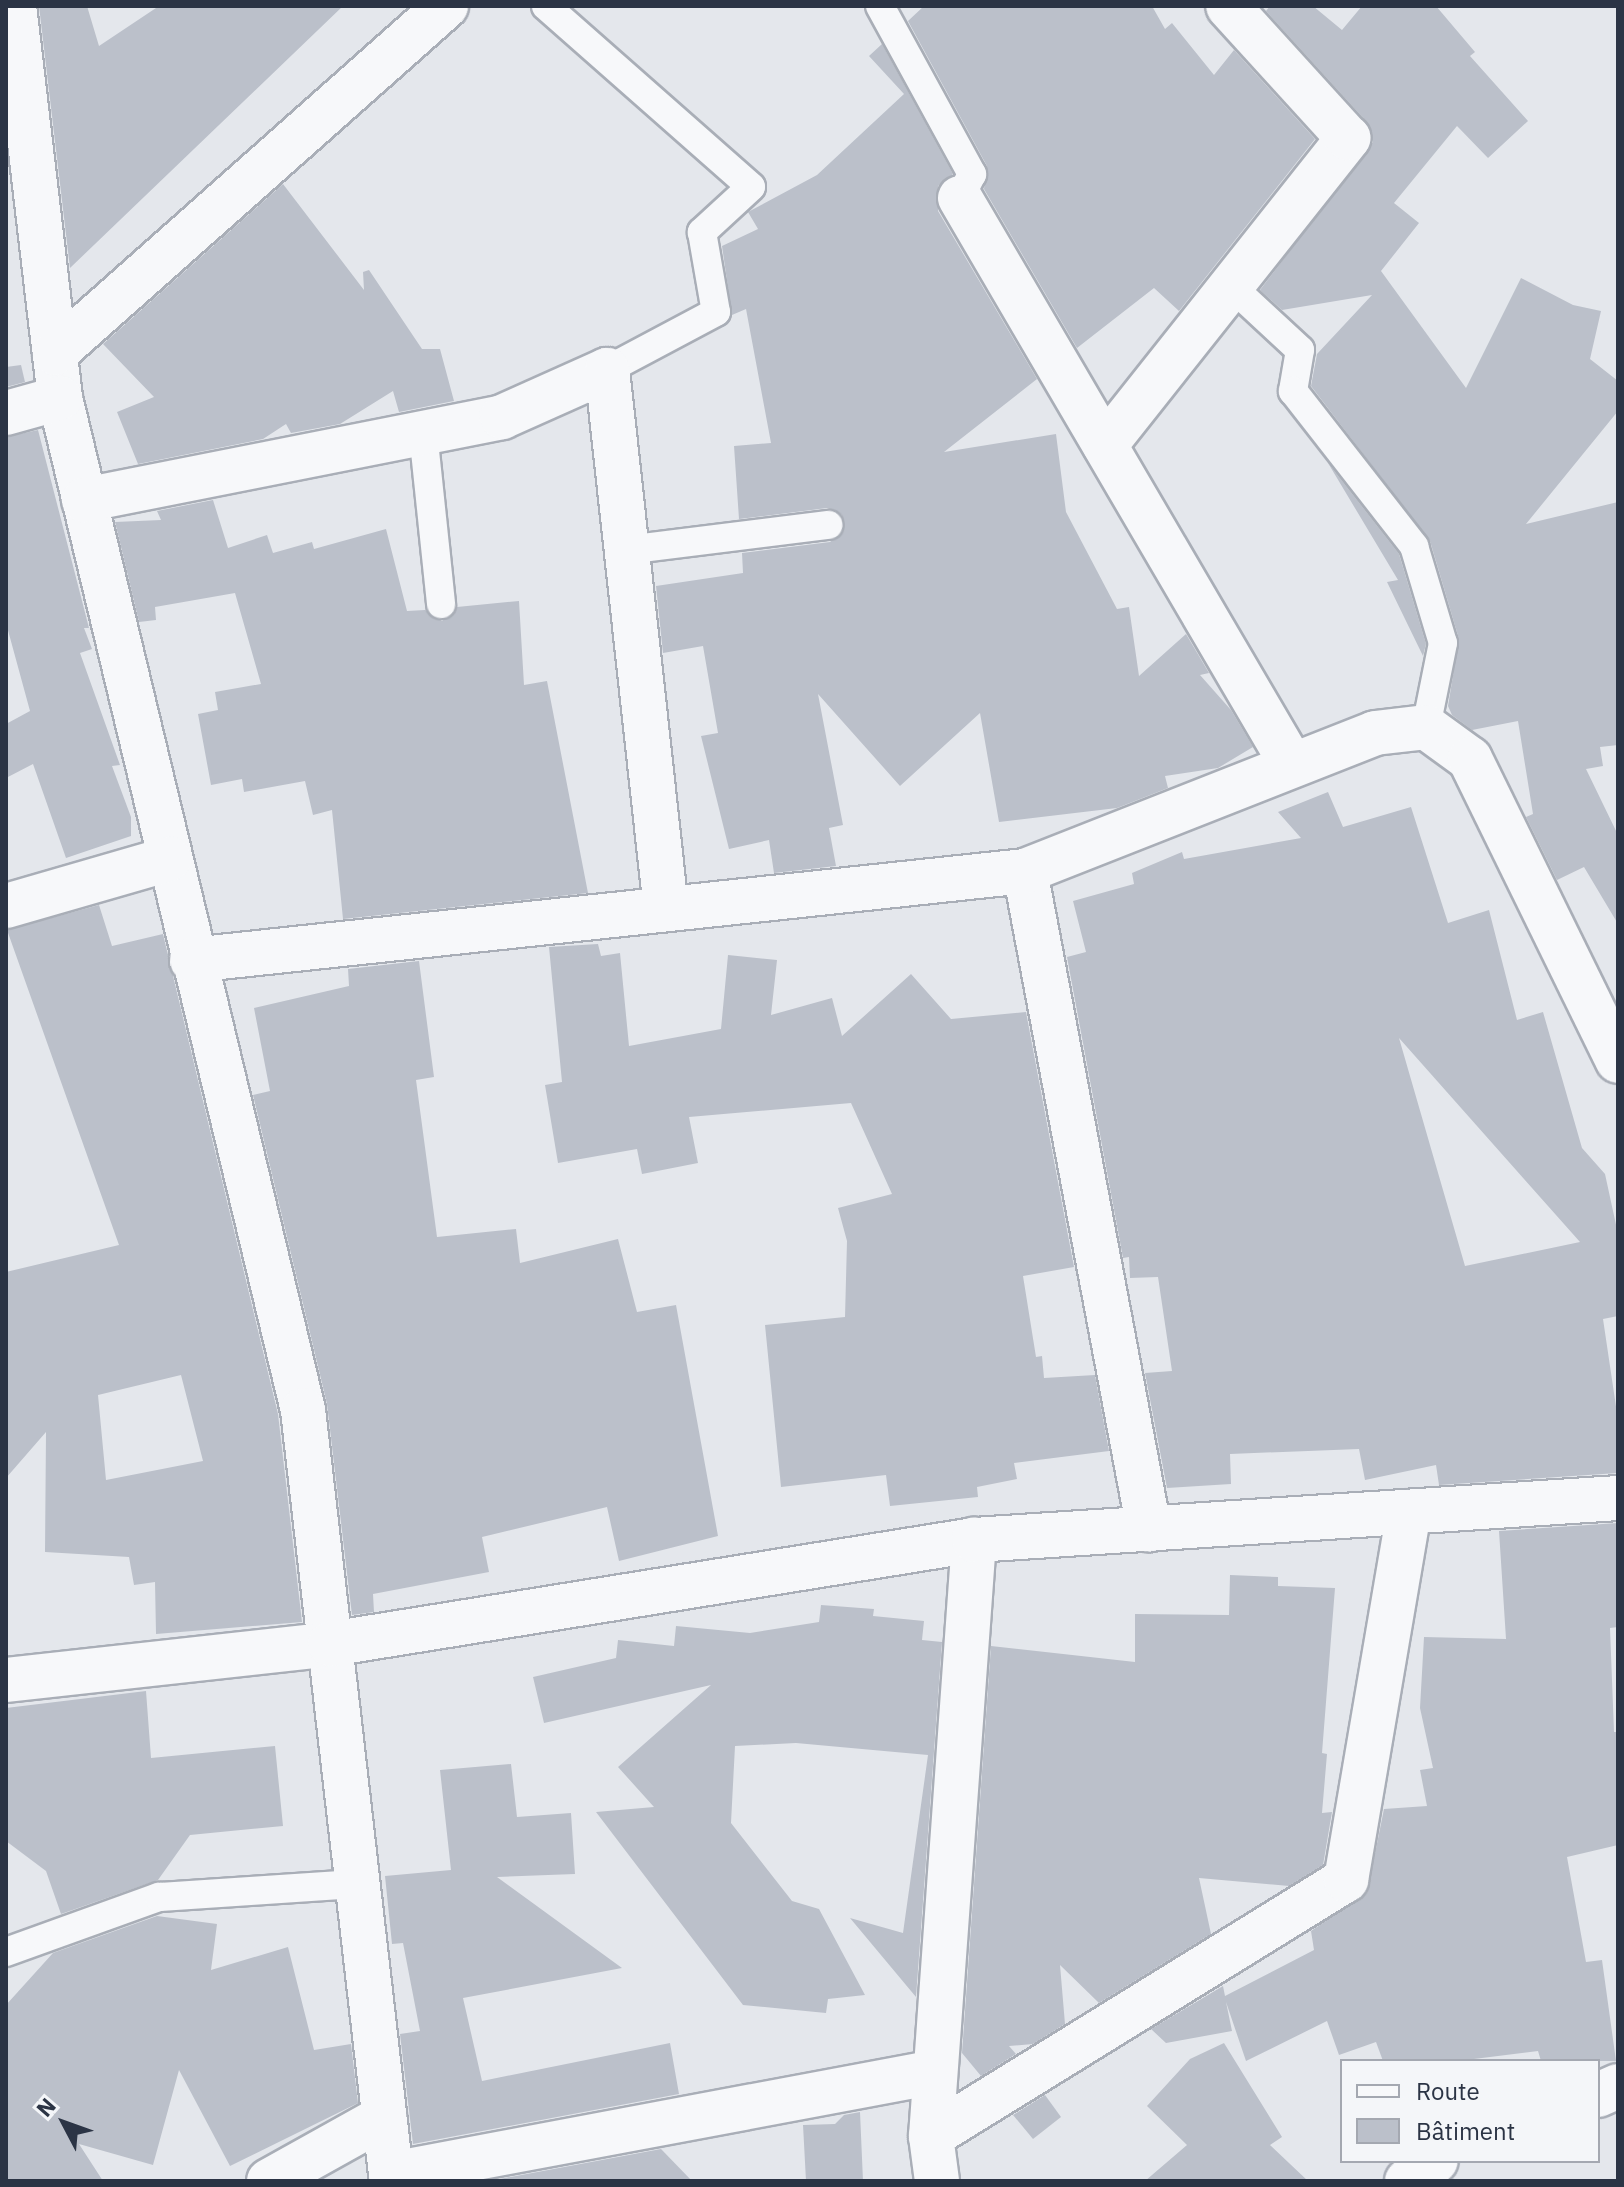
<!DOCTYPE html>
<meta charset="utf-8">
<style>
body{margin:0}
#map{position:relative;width:1624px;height:2187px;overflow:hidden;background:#e4e7ec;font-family:"IBM Plex Sans",sans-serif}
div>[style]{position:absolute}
.building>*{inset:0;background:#bbc0ca}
.roads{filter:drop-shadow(2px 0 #a9aeb7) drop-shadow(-2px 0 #a9aeb7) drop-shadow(0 2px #a9aeb7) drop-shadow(0 -2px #a9aeb7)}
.service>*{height:28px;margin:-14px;padding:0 14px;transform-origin:14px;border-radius:14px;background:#f7f8fa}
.minor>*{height:44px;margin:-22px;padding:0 22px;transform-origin:22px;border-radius:22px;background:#f7f8fa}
.tertiary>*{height:44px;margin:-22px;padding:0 22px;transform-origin:22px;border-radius:22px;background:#f7f8fa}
span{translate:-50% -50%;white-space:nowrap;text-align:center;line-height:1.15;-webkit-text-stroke:6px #f4f6f9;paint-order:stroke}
.frame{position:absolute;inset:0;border:8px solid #2b3445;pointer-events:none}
.legend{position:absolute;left:1340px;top:2059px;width:260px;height:104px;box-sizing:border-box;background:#f4f6f9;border:2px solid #a4a8b1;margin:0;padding:10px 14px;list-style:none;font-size:24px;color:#2b3445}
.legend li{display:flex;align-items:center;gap:16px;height:40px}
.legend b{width:40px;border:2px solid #a4a8b1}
.north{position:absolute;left:24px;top:2083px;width:80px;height:80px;-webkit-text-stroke:6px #f4f6f9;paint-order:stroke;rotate:311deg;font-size:22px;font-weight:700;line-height:32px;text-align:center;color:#2b3445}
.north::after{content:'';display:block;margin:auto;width:28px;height:36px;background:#2b3445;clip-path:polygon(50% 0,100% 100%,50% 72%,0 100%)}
</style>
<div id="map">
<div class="building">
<i style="clip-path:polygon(39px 6px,87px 6px,99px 46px,159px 6px,343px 6px,70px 268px)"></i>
<i style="clip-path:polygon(924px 6px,1152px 6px,1165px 29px,1172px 23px,1214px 75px,1234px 50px,1315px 139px,1179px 311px,1154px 288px,1077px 348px,984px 189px,987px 166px,908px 21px)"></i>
<i style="clip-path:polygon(1270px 6px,1313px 6px,1342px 30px,1362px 6px,1436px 6px,1475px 52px,1470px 56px,1528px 121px,1488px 158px,1457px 126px,1394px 203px,1419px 223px,1381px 271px,1466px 388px,1521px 278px,1573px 305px,1601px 311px,1590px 359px,1618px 381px,1618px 411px,1526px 524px,1618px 502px,1618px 745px,1600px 747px,1603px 766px,1586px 769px,1618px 835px,1618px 924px,1584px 867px,1557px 880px,1526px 817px,1533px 814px,1518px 721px,1472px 730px,1452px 715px,1448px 706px,1459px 639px,1430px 541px,1311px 386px,1317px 354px,1372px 295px,1282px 310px,1260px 290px,1373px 142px,1366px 121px,1266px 11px)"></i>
<i style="clip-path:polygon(882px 44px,953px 174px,938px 186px,938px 211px,1037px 379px,944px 452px,1056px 434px,1066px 512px,1117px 609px,1129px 607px,1139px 676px,1186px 634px,1209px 673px,1200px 675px,1231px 710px,1253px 747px,1218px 768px,1165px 776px,1168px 788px,1117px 808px,999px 822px,980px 713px,900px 786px,818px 694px,843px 825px,829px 828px,836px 866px,774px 873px,769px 840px,729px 849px,701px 736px,718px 733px,703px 646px,663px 653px,656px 586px,743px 573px,742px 553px,830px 542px,843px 532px,842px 515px,827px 508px,739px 519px,734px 446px,771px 443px,746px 309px,732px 315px,722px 246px,758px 229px,748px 212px,817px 175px,904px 94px,869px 56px)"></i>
<i style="clip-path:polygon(283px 184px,364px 290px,363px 272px,369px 270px,422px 349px,440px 349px,454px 401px,399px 412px,393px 391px,340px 424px,291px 433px,286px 424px,263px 439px,138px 464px,117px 412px,154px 397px,103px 344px)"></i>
<i style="clip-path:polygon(21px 365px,25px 382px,6px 387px,6px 367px)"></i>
<i style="clip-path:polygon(38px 430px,89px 628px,84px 628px,92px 649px,80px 653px,120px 765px,112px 766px,131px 817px,131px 836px,66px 858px,33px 764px,6px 778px,6px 724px,30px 711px,6px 623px,6px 437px)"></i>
<i style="clip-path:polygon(1328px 463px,1399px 554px,1426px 644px,1423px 656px,1387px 582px,1398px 580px)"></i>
<i style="clip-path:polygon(213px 500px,228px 548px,267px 535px,273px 553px,312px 542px,314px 549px,386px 529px,407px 611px,425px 610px,442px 621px,457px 607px,519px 601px,524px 685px,547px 681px,588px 893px,343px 919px,332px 810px,313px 815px,305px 781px,244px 792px,242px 779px,211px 785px,198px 714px,218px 710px,215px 692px,261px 684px,235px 593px,155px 607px,156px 620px,139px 622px,115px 522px,161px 520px,157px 511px)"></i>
<i style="clip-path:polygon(evenodd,1328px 792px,1343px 827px,1411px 807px,1448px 923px,1489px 910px,1517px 1020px,1543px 1012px,1582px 1148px,1605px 1174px,1618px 1234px,1618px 1316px,1603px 1319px,1618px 1420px,1618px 1473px,1439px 1485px,1436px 1465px,1365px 1480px,1359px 1449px,1230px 1454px,1231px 1484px,1167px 1488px,1145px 1373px,1172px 1371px,1158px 1277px,1130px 1278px,1129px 1257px,1123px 1258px,1067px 957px,1086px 952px,1073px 901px,1134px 884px,1132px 873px,1182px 852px,1184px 859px,1301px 838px,1278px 812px,1328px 792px,1399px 1038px,1580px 1242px,1465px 1266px,1399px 1038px)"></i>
<i style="clip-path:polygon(evenodd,99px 905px,112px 946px,163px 934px,278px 1414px,302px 1622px,156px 1634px,155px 1582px,134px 1585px,129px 1557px,45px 1552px,46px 1432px,6px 1478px,6px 1272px,119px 1245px,7px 930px,99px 905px,181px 1375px,203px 1461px,106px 1480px,98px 1395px,181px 1375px)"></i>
<i style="clip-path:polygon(598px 944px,601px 956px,620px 953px,629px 1046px,721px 1029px,728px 955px,777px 960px,771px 1015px,832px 998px,842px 1036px,911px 974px,951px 1019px,1026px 1012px,1074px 1267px,1023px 1276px,1036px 1357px,1042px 1356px,1044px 1378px,1095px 1375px,1109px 1451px,1014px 1463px,1017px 1479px,977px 1487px,978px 1497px,890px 1506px,886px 1475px,781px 1487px,765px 1325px,845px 1317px,847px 1241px,838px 1208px,892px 1194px,851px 1103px,689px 1117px,698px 1163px,642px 1174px,637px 1149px,558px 1163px,545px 1085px,562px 1082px,549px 947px)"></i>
<i style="clip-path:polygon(419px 961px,434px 1077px,416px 1080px,437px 1237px,516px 1229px,520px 1263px,618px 1239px,637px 1312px,676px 1305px,718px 1536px,619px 1561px,607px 1507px,482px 1537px,489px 1572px,373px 1594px,374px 1612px,352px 1615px,327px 1404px,253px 1095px,270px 1091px,254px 1008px,349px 986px,348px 969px)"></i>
<i style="clip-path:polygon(1618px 1523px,1618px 1627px,1610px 1628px,1614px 1732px,1618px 1732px,1618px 1845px,1567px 1857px,1586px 1962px,1602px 1960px,1616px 2061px,1541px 2061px,1538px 2051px,1458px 2061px,1383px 2061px,1376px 2042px,1339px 2055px,1327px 2021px,1246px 2061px,1226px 2002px,1232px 2031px,1166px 2043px,1151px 2029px,1223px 1986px,1225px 1996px,1314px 1950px,1311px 1931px,1367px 1893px,1384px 1809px,1427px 1806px,1420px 1770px,1433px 1768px,1420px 1708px,1424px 1637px,1506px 1639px,1499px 1531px)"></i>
<i style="clip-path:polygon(1230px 1575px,1278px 1577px,1278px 1586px,1335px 1588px,1322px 1753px,1327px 1754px,1322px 1813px,1332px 1812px,1323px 1865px,1289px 1886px,1199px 1878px,1211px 1934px,1099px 2003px,1060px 1965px,1065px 2024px,1033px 2044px,1009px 2046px,1016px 2054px,981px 2076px,962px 2053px,991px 1646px,1135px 1662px,1135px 1614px,1229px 1615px)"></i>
<i style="clip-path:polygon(821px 1605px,874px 1609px,873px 1616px,924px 1621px,922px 1640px,942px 1642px,916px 1997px,850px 1918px,903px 1933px,928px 1755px,796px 1743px,735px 1746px,731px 1823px,792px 1901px,819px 1909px,865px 1995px,828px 1999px,826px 2013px,743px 2005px,596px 1812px,654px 1807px,618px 1767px,711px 1685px,544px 1723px,533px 1677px,616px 1658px,618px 1640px,674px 1646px,676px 1626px,750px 1633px,819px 1622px)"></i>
<i style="clip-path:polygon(146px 1691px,151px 1758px,275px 1746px,283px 1826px,190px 1835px,158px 1880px,61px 1914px,46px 1871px,6px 1841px,6px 1708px)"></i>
<i style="clip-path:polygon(511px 1764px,517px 1817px,571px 1813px,575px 1874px,497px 1877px,622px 1968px,463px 1998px,482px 2081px,670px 2043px,679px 2094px,413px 2144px,400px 2034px,420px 2031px,403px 1943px,392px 1944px,385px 1876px,451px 1870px,440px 1770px)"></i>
<i style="clip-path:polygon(157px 1916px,217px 1924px,211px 1970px,288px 1947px,314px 2050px,351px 2044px,358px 2103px,230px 2166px,179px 2070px,153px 2165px,79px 2144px,103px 2181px,6px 2181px,6px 2005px,53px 1953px)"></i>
<i style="clip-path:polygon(1224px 2043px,1282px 2137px,1270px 2145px,1308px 2181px,1145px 2181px,1187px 2145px,1147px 2106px,1190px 2059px)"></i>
<i style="clip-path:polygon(1045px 2095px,1061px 2117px,1033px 2139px,1013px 2115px)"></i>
<i style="clip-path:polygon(860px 2112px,863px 2181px,806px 2181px,803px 2125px,835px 2124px,844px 2115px)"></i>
<i style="clip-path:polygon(661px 2149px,692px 2181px,489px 2181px)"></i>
</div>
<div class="roads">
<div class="service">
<i style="left:546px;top:6px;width:273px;rotate:41.4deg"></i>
<i style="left:751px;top:187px;width:67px;rotate:137.4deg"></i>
<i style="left:702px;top:232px;width:81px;rotate:80.1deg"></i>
<i style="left:716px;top:312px;width:123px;rotate:152deg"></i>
<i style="left:880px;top:6px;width:192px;rotate:61.3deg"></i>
<i style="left:972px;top:174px;width:27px;rotate:117deg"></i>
<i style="left:1231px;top:286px;width:94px;rotate:42.8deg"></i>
<i style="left:1300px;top:350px;width:42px;rotate:99.7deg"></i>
<i style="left:1293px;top:391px;width:197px;rotate:52deg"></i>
<i style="left:1414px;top:546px;width:101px;rotate:73.4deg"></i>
<i style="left:1443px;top:643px;width:86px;rotate:101.4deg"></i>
<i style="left:423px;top:432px;width:173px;rotate:84deg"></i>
<i style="left:627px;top:550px;width:203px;rotate:-7.1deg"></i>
<i style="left:6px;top:1952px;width:163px;rotate:-19.8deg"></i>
<i style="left:159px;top:1897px;width:198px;rotate:-3.8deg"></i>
</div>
<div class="minor">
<i style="left:14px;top:6px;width:395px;rotate:83.3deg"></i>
<i style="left:60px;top:398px;width:1041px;rotate:76.5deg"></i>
<i style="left:303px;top:1410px;width:769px;rotate:83.43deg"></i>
<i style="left:391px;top:2174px;width:553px;rotate:-10.62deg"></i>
<i style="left:960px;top:198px;width:657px;rotate:59.65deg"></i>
<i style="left:55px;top:353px;width:523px;rotate:-41.59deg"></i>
<i style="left:6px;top:413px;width:56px;rotate:-15.5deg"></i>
<i style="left:1105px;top:445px;width:392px;rotate:-51.6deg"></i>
<i style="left:1348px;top:138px;width:178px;rotate:-132.3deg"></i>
<i style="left:84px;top:500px;width:426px;rotate:-11.2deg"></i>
<i style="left:502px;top:417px;width:115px;rotate:-24.1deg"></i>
<i style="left:607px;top:370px;width:542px;rotate:83.75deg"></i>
<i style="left:1025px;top:871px;width:670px;rotate:79.33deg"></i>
<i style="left:6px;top:906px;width:170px;rotate:-16.1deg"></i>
<i style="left:192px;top:960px;width:838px;rotate:-6.1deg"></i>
<i style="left:1025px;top:871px;width:376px;rotate:-21.5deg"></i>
<i style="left:1375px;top:733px;width:51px;rotate:-6.7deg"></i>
<i style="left:1426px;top:727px;width:54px;rotate:36deg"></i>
<i style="left:1470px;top:759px;width:336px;rotate:63.9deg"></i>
<i style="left:1598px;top:2095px;width:22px;rotate:-24deg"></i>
<i style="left:931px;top:2136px;width:488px;rotate:-31.7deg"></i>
<i style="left:1346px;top:1880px;width:373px;rotate:-80.3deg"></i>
<i style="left:269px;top:2181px;width:132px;rotate:-29.1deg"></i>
<i style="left:937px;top:2181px;width:45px;rotate:-97.6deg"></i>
<i style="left:931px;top:2136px;width:598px;rotate:-85.87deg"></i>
<i style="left:1407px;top:2181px;width:35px;rotate:-35deg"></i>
</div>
<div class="tertiary">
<i style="left:6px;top:1680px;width:326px;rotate:-6.3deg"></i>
<i style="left:330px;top:1644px;width:652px;rotate:-9.17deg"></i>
<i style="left:974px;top:1540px;width:645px;rotate:-3.73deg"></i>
</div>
</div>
<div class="frame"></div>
<ul class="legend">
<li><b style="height:10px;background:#f7f8fa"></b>Route</li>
<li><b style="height:22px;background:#bbc0ca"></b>Bâtiment</li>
</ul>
<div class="north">N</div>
</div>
